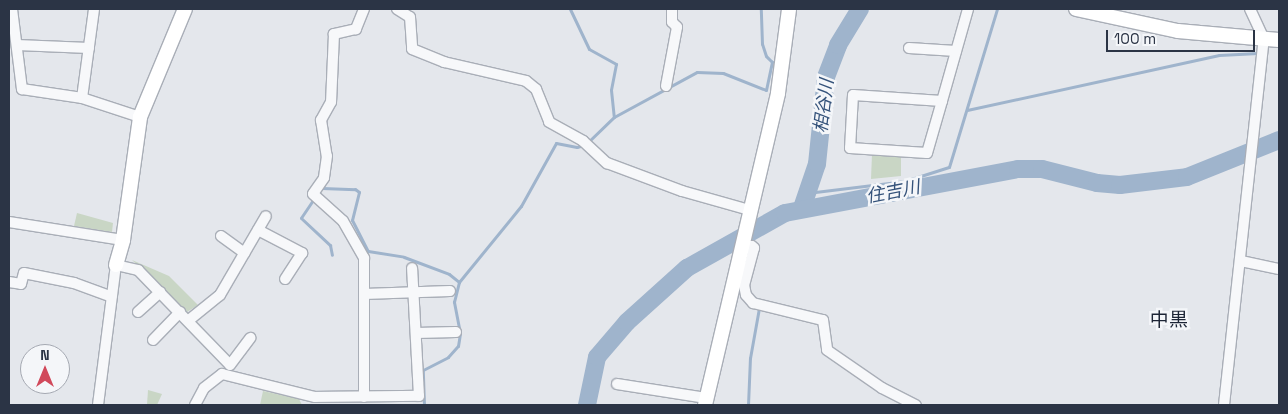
<!DOCTYPE html>
<meta charset="utf-8">
<style>
body{margin:0}
#map{position:relative;width:1288px;height:414px;overflow:hidden;background:#e4e7ec;font-family:"Space Grotesk","Noto Sans JP",sans-serif}
div>[style]{position:absolute}
.green>*{inset:0;background:#c9d6c5}
.stream>*{height:3px;margin:-1.5px;padding:0 1.5px;transform-origin:1.5px;border-radius:1.5px;background:#9fb4cc}
.river>*{height:18px;margin:-9px;padding:0 9px;transform-origin:9px;border-radius:9px;background:#9fb4cc}
.roads{filter:drop-shadow(1px 0 #a9aeb7) drop-shadow(-1px 0 #a9aeb7) drop-shadow(0 1px #a9aeb7) drop-shadow(0 -1px #a9aeb7)}
.street>*{height:10px;margin:-5px;padding:0 5px;transform-origin:5px;border-radius:5px;background:#f7f8fa}
.secondary>*{height:14px;margin:-7px;padding:0 7px;transform-origin:7px;border-radius:7px;background:#fff}
span{translate:-50% -50%;white-space:nowrap;text-align:center;line-height:1.15;-webkit-text-stroke:5px #f4f6f9;paint-order:stroke}
.water-label{font-size:18px;color:#34527a;font-style:italic}
.quarter-label{font-size:19px;color:#1d2536}
.frame{position:absolute;inset:0;border:10px solid #2b3445;pointer-events:none}
.north{position:absolute;left:20px;top:344px;width:50px;height:50px;box-sizing:border-box;background:#f4f6f9;border:1px solid #a4a8b1;border-radius:50%;rotate:0deg;font-size:14px;font-weight:700;line-height:20px;text-align:center;color:#2b3445}
.north::after{content:'';display:block;margin:auto;width:18px;height:22px;background:#d1495b;clip-path:polygon(50% 0,100% 100%,50% 72%,0 100%)}
.scale{position:absolute;left:1106px;top:30px;width:149px;height:22px;box-sizing:border-box;border:2px solid #2b3445;border-top:0;padding-left:6px;font-size:15px;line-height:18px;white-space:nowrap;color:#2b3445;-webkit-text-stroke:4px #f4f6f9;paint-order:stroke}
</style>
<div id="map">
<div class="green">
<i style="clip-path:polygon(872px 154px,901px 156px,901px 176px,871px 179px)"></i>
<i style="clip-path:polygon(77px 213px,113px 223px,112px 232px,74px 226px)"></i>
<i style="clip-path:polygon(132px 260px,169px 276px,198px 305px,187px 312px)"></i>
<i style="clip-path:polygon(148px 390px,162px 394px,157px 405px,147px 405px)"></i>
<i style="clip-path:polygon(263px 391px,299px 399px,302px 405px,260px 405px)"></i>
</div>
<div class="stream">
<i style="left:570px;top:9px;width:44px;rotate:64.6deg"></i>
<i style="left:589px;top:49px;width:31px;rotate:29deg"></i>
<i style="left:616px;top:64px;width:26px;rotate:101deg"></i>
<i style="left:611px;top:90px;width:27px;rotate:84deg"></i>
<i style="left:967px;top:110px;width:258px;rotate:-12.3deg"></i>
<i style="left:1219px;top:55px;width:39px;rotate:-3deg"></i>
<i style="left:322px;top:188px;width:33px;rotate:2deg"></i>
<i style="left:355px;top:189px;width:5px;rotate:37deg"></i>
<i style="left:359px;top:192px;width:29px;rotate:104deg"></i>
<i style="left:352px;top:220px;width:35px;rotate:63deg"></i>
<i style="left:368px;top:251px;width:36px;rotate:9deg"></i>
<i style="left:404px;top:257px;width:48px;rotate:20.7deg"></i>
<i style="left:449px;top:274px;width:13px;rotate:39deg"></i>
<i style="left:807px;top:193px;width:99px;rotate:-7deg"></i>
<i style="left:905px;top:181px;width:46px;rotate:-17.7deg"></i>
<i style="left:949px;top:167px;width:165px;rotate:-73.1deg"></i>
<i style="left:315px;top:197px;width:25px;rotate:124deg"></i>
<i style="left:301px;top:218px;width:40px;rotate:43deg"></i>
<i style="left:330px;top:245px;width:10px;rotate:79deg"></i>
<i style="left:424px;top:405px;width:35px;rotate:-92deg"></i>
<i style="left:423px;top:370px;width:28px;rotate:-27deg"></i>
<i style="left:448px;top:357px;width:15px;rotate:-48deg"></i>
<i style="left:458px;top:346px;width:13px;rotate:-81deg"></i>
<i style="left:460px;top:333px;width:32px;rotate:-101deg"></i>
<i style="left:454px;top:302px;width:21px;rotate:-76deg"></i>
<i style="left:459px;top:282px;width:98px;rotate:-50.8deg"></i>
<i style="left:521px;top:206px;width:72px;rotate:-60.9deg"></i>
<i style="left:556px;top:143px;width:21px;rotate:11deg"></i>
<i style="left:577px;top:147px;width:9px;rotate:-18deg"></i>
<i style="left:586px;top:144px;width:39px;rotate:-44deg"></i>
<i style="left:614px;top:117px;width:94px;rotate:-28.5deg"></i>
<i style="left:697px;top:72px;width:26px;rotate:2deg"></i>
<i style="left:723px;top:73px;width:46px;rotate:21.6deg"></i>
<i style="left:766px;top:90px;width:29px;rotate:-78deg"></i>
<i style="left:772px;top:62px;width:8px;rotate:-135deg"></i>
<i style="left:766px;top:56px;width:13px;rotate:-108deg"></i>
<i style="left:762px;top:44px;width:35px;rotate:-92deg"></i>
<i style="left:748px;top:405px;width:47px;rotate:-87.6deg"></i>
<i style="left:750px;top:358px;width:51px;rotate:-79.8deg"></i>
</div>
<div class="river">
<i style="left:802px;top:208px;width:46px;rotate:-71.2deg"></i>
<i style="left:817px;top:164px;width:87px;rotate:-84.1deg"></i>
<i style="left:826px;top:77px;width:34px;rotate:-69deg"></i>
<i style="left:838px;top:45px;width:42px;rotate:-58.6deg"></i>
<i style="left:587px;top:405px;width:49px;rotate:-78.2deg"></i>
<i style="left:597px;top:357px;width:46px;rotate:-49.4deg"></i>
<i style="left:627px;top:322px;width:81px;rotate:-42deg"></i>
<i style="left:687px;top:268px;width:112px;rotate:-29.3deg"></i>
<i style="left:785px;top:213px;width:237px;rotate:-10.7deg"></i>
<i style="left:1018px;top:169px;width:24px"></i>
<i style="left:1042px;top:169px;width:57px;rotate:14.3deg"></i>
<i style="left:1097px;top:183px;width:23px;rotate:5deg"></i>
<i style="left:1120px;top:185px;width:67px;rotate:-6.8deg"></i>
<i style="left:1187px;top:177px;width:99px;rotate:-21.9deg"></i>
</div>
<div class="roads">
<div class="street">
<i style="left:12px;top:9px;width:81px;rotate:82.9deg"></i>
<i style="left:22px;top:89px;width:61px;rotate:8.5deg"></i>
<i style="left:82px;top:98px;width:90px;rotate:-82.3deg"></i>
<i style="left:364px;top:9px;width:22px;rotate:112deg"></i>
<i style="left:356px;top:29px;width:23px;rotate:167deg"></i>
<i style="left:334px;top:34px;width:68px;rotate:92.5deg"></i>
<i style="left:331px;top:102px;width:21px;rotate:119deg"></i>
<i style="left:321px;top:120px;width:36px;rotate:81deg"></i>
<i style="left:327px;top:156px;width:22px;rotate:98deg"></i>
<i style="left:324px;top:178px;width:19px;rotate:125deg"></i>
<i style="left:313px;top:194px;width:40px;rotate:42deg"></i>
<i style="left:343px;top:221px;width:43px;rotate:60.4deg"></i>
<i style="left:364px;top:258px;width:139px;rotate:90deg"></i>
<i style="left:397px;top:9px;width:15px;rotate:32deg"></i>
<i style="left:410px;top:17px;width:32px;rotate:86deg"></i>
<i style="left:412px;top:49px;width:35px;rotate:22deg"></i>
<i style="left:444px;top:62px;width:84px;rotate:13deg"></i>
<i style="left:526px;top:81px;width:13px;rotate:39deg"></i>
<i style="left:536px;top:89px;width:35px;rotate:68deg"></i>
<i style="left:549px;top:122px;width:39px;rotate:29deg"></i>
<i style="left:583px;top:141px;width:33px;rotate:43deg"></i>
<i style="left:607px;top:163px;width:80px;rotate:20.5deg"></i>
<i style="left:682px;top:191px;width:70px;rotate:15.8deg"></i>
<i style="left:17px;top:45px;width:72px;rotate:2.4deg"></i>
<i style="left:909px;top:48px;width:47px;rotate:3.7deg"></i>
<i style="left:666px;top:86px;width:60px;rotate:-79.4deg"></i>
<i style="left:677px;top:27px;width:7px;rotate:-135deg"></i>
<i style="left:672px;top:22px;width:13px;rotate:-90deg"></i>
<i style="left:82px;top:98px;width:61px;rotate:18.1deg"></i>
<i style="left:942px;top:101px;width:89px;rotate:-176.1deg"></i>
<i style="left:853px;top:95px;width:53px;rotate:93.2deg"></i>
<i style="left:850px;top:148px;width:77px;rotate:3.7deg"></i>
<i style="left:927px;top:153px;width:54px;rotate:-73.9deg"></i>
<i style="left:942px;top:101px;width:96px;rotate:-74.2deg"></i>
<i style="left:9px;top:222px;width:115px;rotate:9deg"></i>
<i style="left:258px;top:230px;width:50px;rotate:27.6deg"></i>
<i style="left:302px;top:253px;width:31px;rotate:123deg"></i>
<i style="left:221px;top:236px;width:29px;rotate:36deg"></i>
<i style="left:740px;top:252px;width:13px;rotate:-27deg"></i>
<i style="left:752px;top:246px;width:3px;rotate:45deg"></i>
<i style="left:754px;top:248px;width:38px;rotate:105deg"></i>
<i style="left:744px;top:285px;width:10px;rotate:79deg"></i>
<i style="left:746px;top:295px;width:11px;rotate:49deg"></i>
<i style="left:753px;top:303px;width:72px;rotate:13.7deg"></i>
<i style="left:823px;top:320px;width:30px;rotate:82deg"></i>
<i style="left:827px;top:350px;width:67px;rotate:34.6deg"></i>
<i style="left:882px;top:388px;width:38px;rotate:27deg"></i>
<i style="left:1241px;top:261px;width:39px;rotate:12deg"></i>
<i style="left:9px;top:282px;width:12px;rotate:9deg"></i>
<i style="left:21px;top:284px;width:11px;rotate:-75deg"></i>
<i style="left:24px;top:273px;width:51px;rotate:11.3deg"></i>
<i style="left:74px;top:283px;width:40px;rotate:20.2deg"></i>
<i style="left:364px;top:294px;width:86px;rotate:-2deg"></i>
<i style="left:138px;top:312px;width:30px;rotate:-42deg"></i>
<i style="left:189px;top:320px;width:40px;rotate:-39deg"></i>
<i style="left:220px;top:295px;width:91px;rotate:-59.8deg"></i>
<i style="left:416px;top:333px;width:40px;rotate:-1.4deg"></i>
<i style="left:153px;top:340px;width:39px;rotate:-46deg"></i>
<i style="left:617px;top:384px;width:90px;rotate:8.9deg"></i>
<i style="left:98px;top:405px;width:141px;rotate:-82.7deg"></i>
<i style="left:116px;top:265px;width:23px;rotate:13deg"></i>
<i style="left:138px;top:270px;width:132px;rotate:45.9deg"></i>
<i style="left:230px;top:365px;width:34px;rotate:-53deg"></i>
<i style="left:195px;top:405px;width:19px;rotate:-62deg"></i>
<i style="left:204px;top:388px;width:23px;rotate:-38deg"></i>
<i style="left:222px;top:374px;width:96px;rotate:13.9deg"></i>
<i style="left:315px;top:397px;width:104px;rotate:-0.6deg"></i>
<i style="left:419px;top:396px;width:128px;rotate:-93.1deg"></i>
<i style="left:1224px;top:405px;width:368px;rotate:-83.8deg"></i>
<i style="left:1264px;top:39px;width:33px;rotate:-115deg"></i>
</div>
<div class="secondary">
<i style="left:1076px;top:9px;width:104px;rotate:12.2deg"></i>
<i style="left:1178px;top:31px;width:101px;rotate:5.1deg"></i>
<i style="left:116px;top:265px;width:26px;rotate:-74deg"></i>
<i style="left:123px;top:240px;width:124px;rotate:-82.1deg"></i>
<i style="left:140px;top:117px;width:117px;rotate:-67.4deg"></i>
<i style="left:705px;top:405px;width:320px;rotate:-76.8deg"></i>
<i style="left:778px;top:93px;width:85px;rotate:-82.5deg"></i>
</div>
</div>
<div class="water-label">
<span style="left:824px;top:106px;rotate:-83deg">相谷川</span>
<span style="left:893px;top:192px;rotate:-11deg">住吉川</span>
</div>
<div class="quarter-label">
<span style="left:1169px;top:320px">中黒</span>
</div>
<div class="frame"></div>
<div class="north">N</div>
<div class="scale">100 m</div>
</div>
